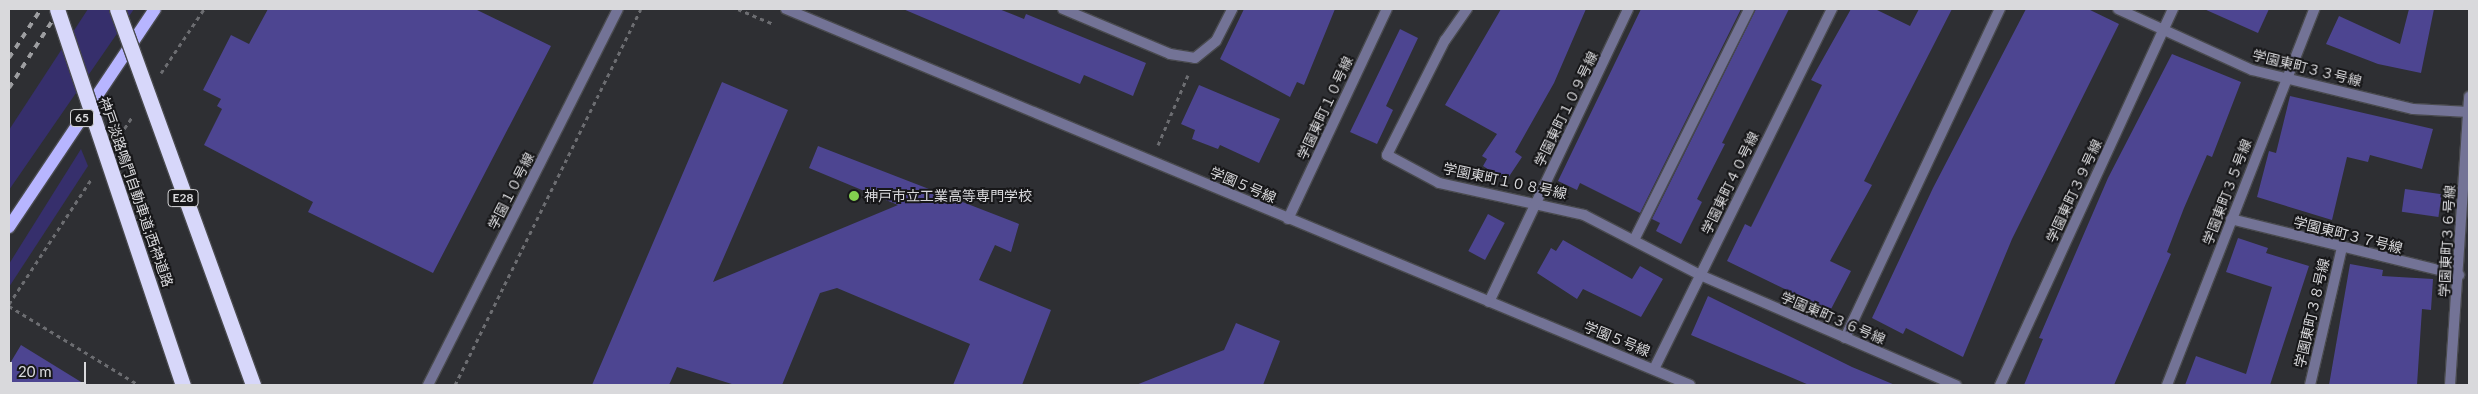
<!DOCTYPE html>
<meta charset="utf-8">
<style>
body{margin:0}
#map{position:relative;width:2478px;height:394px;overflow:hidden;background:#2e2f33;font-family:Lato,"Noto Sans JP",sans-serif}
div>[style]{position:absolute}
.green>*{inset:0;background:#362f6c}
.building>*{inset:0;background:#4d4591;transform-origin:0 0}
.path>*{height:3px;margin-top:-1.5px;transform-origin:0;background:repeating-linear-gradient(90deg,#6c6d71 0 4px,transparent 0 8px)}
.roads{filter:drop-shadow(1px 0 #494a4e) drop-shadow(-1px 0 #494a4e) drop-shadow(0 1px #494a4e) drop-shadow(0 -1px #494a4e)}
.minor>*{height:10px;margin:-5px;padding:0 5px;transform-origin:5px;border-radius:5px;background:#737396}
.tertiary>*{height:10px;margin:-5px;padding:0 5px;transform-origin:5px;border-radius:5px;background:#737396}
.primary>*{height:12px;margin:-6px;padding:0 6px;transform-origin:6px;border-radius:6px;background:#b7b5ff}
.rail>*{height:4px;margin-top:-2px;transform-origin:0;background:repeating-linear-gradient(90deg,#9d9ea1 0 6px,transparent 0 12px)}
.bridges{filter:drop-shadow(1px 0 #494a4e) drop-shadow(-1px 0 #494a4e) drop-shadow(0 1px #494a4e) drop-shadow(0 -1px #494a4e)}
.motorway-bridge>*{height:15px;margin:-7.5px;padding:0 7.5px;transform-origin:7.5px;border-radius:7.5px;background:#d7d7fa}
.dots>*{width:14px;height:14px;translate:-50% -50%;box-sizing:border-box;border:2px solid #171719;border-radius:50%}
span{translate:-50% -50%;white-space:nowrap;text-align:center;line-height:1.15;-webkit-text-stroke:4px #171719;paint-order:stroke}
.shield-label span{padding:1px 4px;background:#171719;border:1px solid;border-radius:4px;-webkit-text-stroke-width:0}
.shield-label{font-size:12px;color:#d9d9dc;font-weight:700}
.street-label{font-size:14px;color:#d9d9dc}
.poi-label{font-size:14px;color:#d9d9dc}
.left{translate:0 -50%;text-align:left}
.frame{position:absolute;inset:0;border:10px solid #d9d9dc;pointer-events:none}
.scale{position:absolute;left:10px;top:362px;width:76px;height:22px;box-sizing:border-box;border:2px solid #d9d9dc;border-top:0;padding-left:6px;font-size:15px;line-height:18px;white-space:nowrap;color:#d9d9dc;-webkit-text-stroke:4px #171719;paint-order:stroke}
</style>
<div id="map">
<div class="green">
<i style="clip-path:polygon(88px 9px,134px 9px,9px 190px,9px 130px)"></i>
<i style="clip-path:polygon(81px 149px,88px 166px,9px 287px,9px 264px)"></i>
</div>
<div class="building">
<i style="clip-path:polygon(268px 9px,475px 9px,551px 46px,433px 273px,308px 212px,313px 202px,204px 145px,222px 109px,217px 106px,221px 99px,203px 90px,231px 35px,249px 44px)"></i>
<i style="clip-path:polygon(903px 9px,999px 9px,1024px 19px,1026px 14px,1146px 63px,1133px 96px,1084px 75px,1080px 84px)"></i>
<i style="clip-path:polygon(1244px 9px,1335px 9px,1304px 85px,1297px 82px,1290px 97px,1220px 59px)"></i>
<i style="clip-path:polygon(1501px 9px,1586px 9px,1554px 83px,1515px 152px,1522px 157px,1506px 181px,1483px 166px,1487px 159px,1482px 156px,1497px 134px,1445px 105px)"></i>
<i style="clip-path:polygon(1641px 9px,1741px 9px,1640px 213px,1580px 183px,1577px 190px,1558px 181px)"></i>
<i style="clip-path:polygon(1756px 9px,1789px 9px,1722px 143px,1725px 144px,1697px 199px,1702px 202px,1681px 244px,1656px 231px,1660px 223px,1652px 219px)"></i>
<i style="clip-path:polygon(1851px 9px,1875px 9px,1910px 26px,1919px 9px,1952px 9px,1864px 181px,1872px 185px,1830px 261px,1851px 271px,1830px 311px,1727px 261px,1745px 224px,1751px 227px,1822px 85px,1811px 80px)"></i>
<i style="clip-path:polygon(2026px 9px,2088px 9px,2119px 24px,2012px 239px,1963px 357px,1906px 328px,1903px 334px,1872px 318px,1933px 188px)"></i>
<i style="clip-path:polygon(2204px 9px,2269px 9px,2258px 33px)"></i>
<i style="clip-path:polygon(2409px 9px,2434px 9px,2421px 73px,2378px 64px,2326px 44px,2339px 16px,2400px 44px)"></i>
<i style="clip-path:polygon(1400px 29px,1418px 38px,1386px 106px,1393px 110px,1377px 144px,1350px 132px)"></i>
<i style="clip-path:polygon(2172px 54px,2241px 82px,2212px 157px,2207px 155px,2184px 208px,2167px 252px,2171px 254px,2114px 385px,2024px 385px,2043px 339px,2039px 338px,2108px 178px)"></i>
<i style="clip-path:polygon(722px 82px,788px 110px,713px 282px,898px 205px,809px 168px,818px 146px,1019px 224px,1011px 252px,995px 245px,979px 280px,1051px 310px,1022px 385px,953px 385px,970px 344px,837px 288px,820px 293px,782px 385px,735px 385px,677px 367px,669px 385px,592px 385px)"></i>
<i style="clip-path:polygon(1199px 85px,1280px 119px,1259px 163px,1220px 145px,1218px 149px,1192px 139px,1195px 130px,1181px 124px)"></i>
<i style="clip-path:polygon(2290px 96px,2433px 129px,2422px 169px,2370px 155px,2368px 162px,2347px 157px,2332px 220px,2257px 197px,2269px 151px,2276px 153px)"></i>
<i style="left:2405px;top:189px;width:37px;height:23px;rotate:8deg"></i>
<i style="left:1488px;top:214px;width:19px;height:42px;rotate:28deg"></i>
<i style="clip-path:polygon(2238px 238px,2268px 248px,2266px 253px,2309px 266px,2270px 385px,2185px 385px,2196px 356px,2246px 374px,2272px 287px,2226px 272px)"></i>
<i style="clip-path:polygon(1563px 240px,1632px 279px,1640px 266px,1663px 279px,1641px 317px,1583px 289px,1577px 299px,1537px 273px,1551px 248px,1556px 251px)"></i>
<i style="clip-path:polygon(2350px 264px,2383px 270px,2382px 276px,2433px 279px,2431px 310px,2422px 309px,2417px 385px,2329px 385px)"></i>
<i style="clip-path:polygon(1708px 296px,1852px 367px,1895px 385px,1809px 385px,1691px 335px)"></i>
<i style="clip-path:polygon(1236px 323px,1280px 341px,1263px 385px,1136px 385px,1224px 350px)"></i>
<i style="clip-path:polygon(21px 345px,86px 385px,9px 385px,9px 365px)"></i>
</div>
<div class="path">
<i style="left:738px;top:9px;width:39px;rotate:23deg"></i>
<i style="left:161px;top:73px;width:77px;rotate:-56.1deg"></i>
<i style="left:120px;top:135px;width:23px;rotate:-56deg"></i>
<i style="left:1158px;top:145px;width:76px;rotate:-66.8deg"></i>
<i style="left:9px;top:304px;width:151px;rotate:-56.6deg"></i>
<i style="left:9px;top:306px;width:152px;rotate:31.3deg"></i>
<i style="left:455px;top:385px;width:419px;rotate:-63.7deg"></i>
</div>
<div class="roads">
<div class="minor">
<i style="left:1063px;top:9px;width:116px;rotate:22.8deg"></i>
<i style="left:1170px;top:54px;width:25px;rotate:9deg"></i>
<i style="left:1195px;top:58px;width:27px;rotate:-39deg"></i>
<i style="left:1216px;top:41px;width:36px;rotate:-63deg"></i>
<i style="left:1467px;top:9px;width:38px;rotate:125deg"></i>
<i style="left:1445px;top:40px;width:129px;rotate:116.8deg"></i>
<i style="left:1387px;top:155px;width:59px;rotate:28.3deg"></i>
<i style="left:1439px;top:183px;width:148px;rotate:12.4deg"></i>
<i style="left:1584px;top:215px;width:131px;rotate:27.3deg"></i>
<i style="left:1700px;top:275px;width:279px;rotate:23.3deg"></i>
<i style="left:2118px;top:9px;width:147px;rotate:24.5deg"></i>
<i style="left:2252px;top:70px;width:166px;rotate:13.6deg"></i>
<i style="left:2413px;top:109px;width:56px;rotate:3.1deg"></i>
<i style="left:1288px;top:219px;width:232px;rotate:-64.8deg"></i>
<i style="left:2231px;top:219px;width:235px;rotate:13.8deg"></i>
<i style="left:1634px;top:240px;width:258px;rotate:-63.5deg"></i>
<i style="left:1489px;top:302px;width:324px;rotate:-64.6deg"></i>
<i style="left:1845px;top:338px;width:364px;rotate:-64.8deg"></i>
<i style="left:1654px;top:369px;width:402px;rotate:-63.7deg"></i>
<i style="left:2000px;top:385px;width:414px;rotate:-65.3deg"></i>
<i style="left:2167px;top:385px;width:404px;rotate:-68.6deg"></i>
<i style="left:2310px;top:385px;width:142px;rotate:-76.9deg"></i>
<i style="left:2450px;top:385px;width:289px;rotate:-86.2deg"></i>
</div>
<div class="tertiary">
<i style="left:786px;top:9px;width:979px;rotate:22.58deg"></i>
<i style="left:428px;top:385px;width:421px;rotate:-63.2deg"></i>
</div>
<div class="primary">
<i style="left:9px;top:227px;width:262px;rotate:-56.2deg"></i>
</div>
</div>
<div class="rail">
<i style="left:9px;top:58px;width:59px;rotate:-56.9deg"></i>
<i style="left:9px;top:88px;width:94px;rotate:-57.2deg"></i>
</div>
<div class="bridges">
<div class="motorway-bridge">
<i style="left:57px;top:9px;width:397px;rotate:71.5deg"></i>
<i style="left:117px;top:9px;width:400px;rotate:70.1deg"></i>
</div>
</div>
<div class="dots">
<i style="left:854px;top:196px;background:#83d04f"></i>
</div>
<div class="shield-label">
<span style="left:82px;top:118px">65</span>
<span style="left:183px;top:198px">E28</span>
</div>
<div class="street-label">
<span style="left:2307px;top:68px;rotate:14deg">学園東町３３号線</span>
<span style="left:1325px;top:108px;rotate:-65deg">学園東町１０号線</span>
<span style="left:1566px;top:109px;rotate:-64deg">学園東町１０９号線</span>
<span style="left:1505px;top:181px;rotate:12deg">学園東町１０８号線</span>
<span style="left:1730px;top:183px;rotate:-64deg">学園東町４０号線</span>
<span style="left:1243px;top:185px;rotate:23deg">学園５号線</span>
<span style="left:511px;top:191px;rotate:-63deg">学園１０号線</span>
<span style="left:2074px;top:191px;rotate:-65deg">学園東町３９号線</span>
<span style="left:136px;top:192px;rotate:71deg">神戸淡路鳴門自動車道;西神道路</span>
<span style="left:2227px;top:192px;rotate:-69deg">学園東町３５号線</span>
<span style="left:2348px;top:235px;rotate:14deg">学園東町３７号線</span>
<span style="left:2447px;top:241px;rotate:-87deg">学園東町３６号線</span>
<span style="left:2312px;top:313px;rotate:-77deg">学園東町３８号線</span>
<span style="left:1833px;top:318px;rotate:23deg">学園東町３６号線</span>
<span style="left:1617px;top:339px;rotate:22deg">学園５号線</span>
</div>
<div class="poi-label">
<span class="left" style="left:864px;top:196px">神戸市立工業高等専門学校</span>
</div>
<div class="frame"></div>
<div class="scale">20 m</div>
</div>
